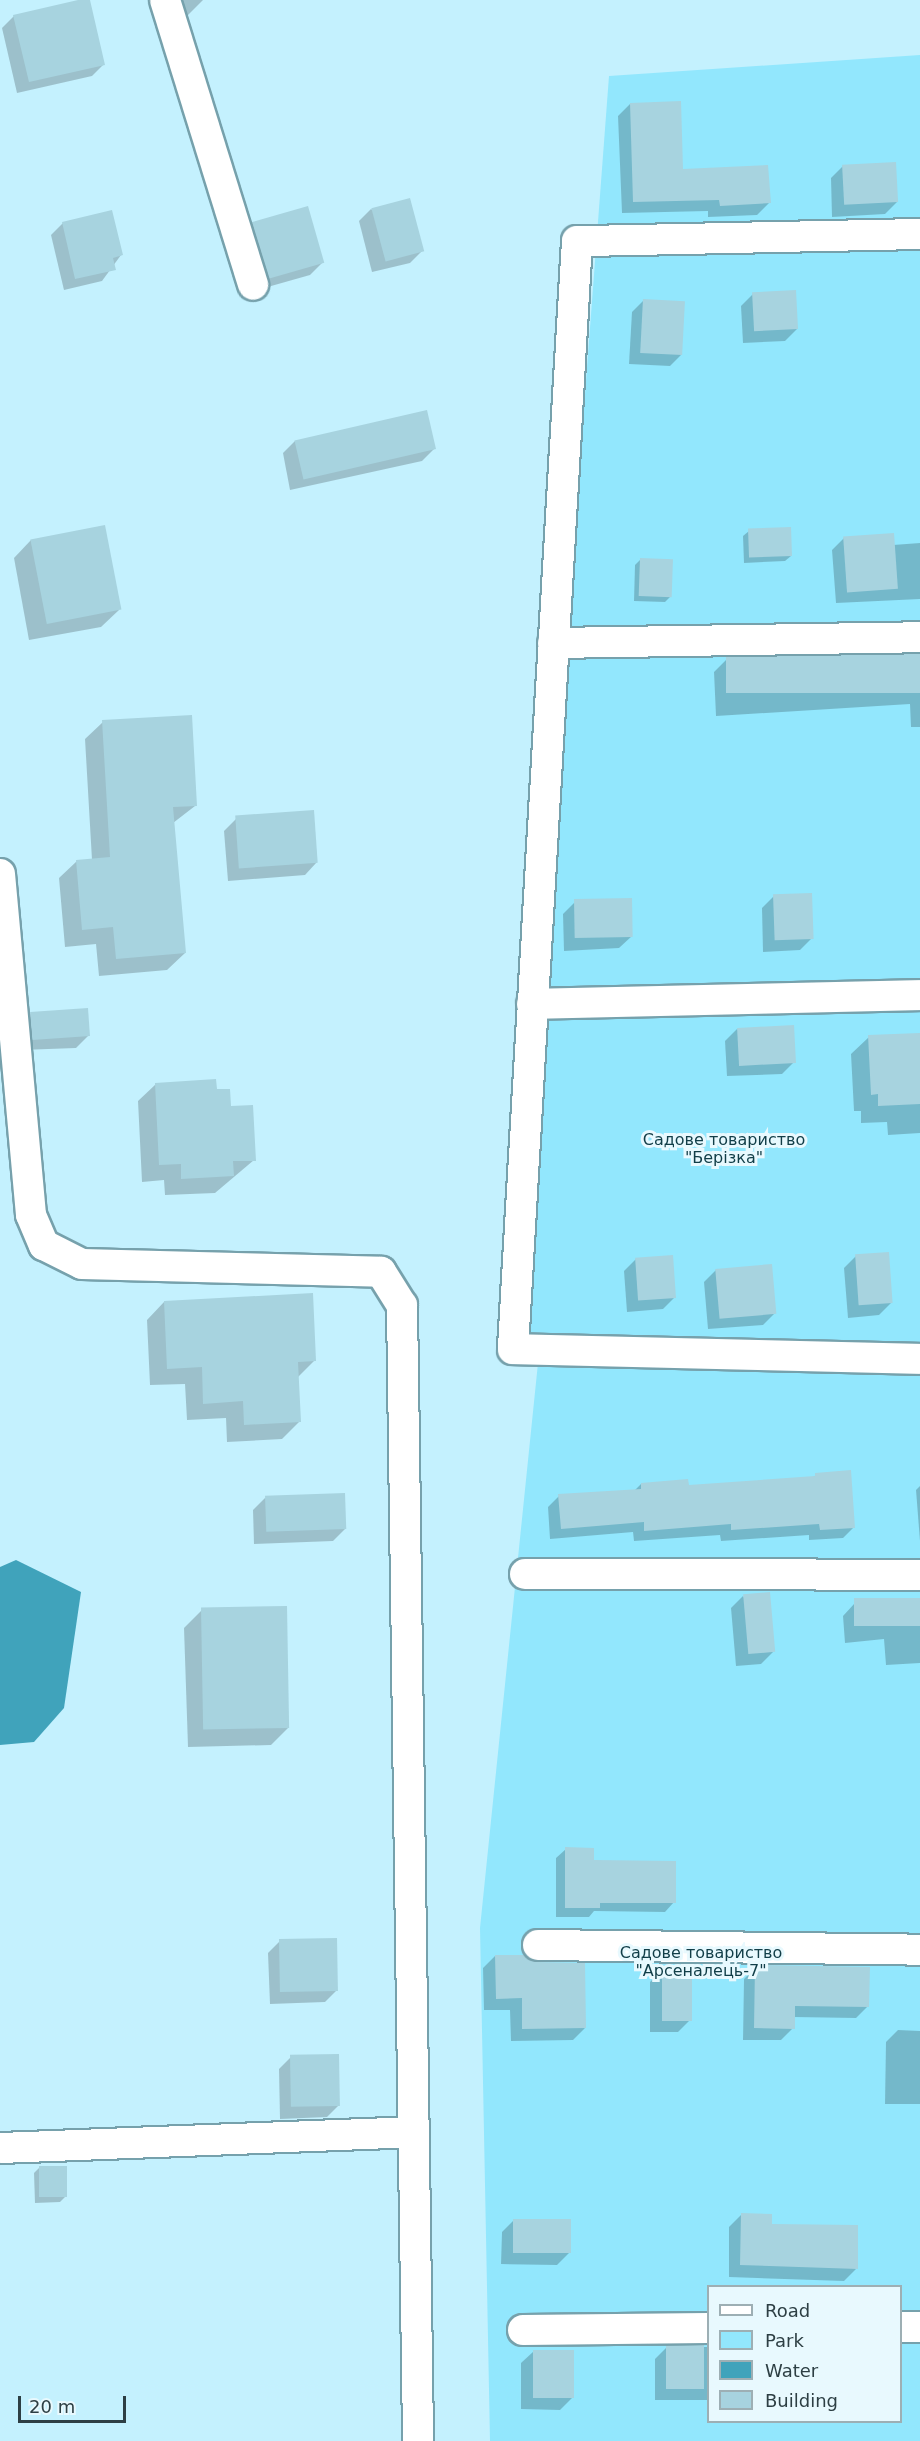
<!DOCTYPE html>
<meta charset="utf-8">
<style>
body{margin:0}
#map{position:relative;width:920px;height:2441px;overflow:hidden;background:#c4f1fe;font-family:"DejaVu Sans",sans-serif}
div>[style]{position:absolute}
.green>*{inset:0;background:#92e7fd}
.water>*{inset:0;background:#40a3bb}
.shadow>*{inset:0;background:#0003}
.building>*{inset:0;background:#a7d3df;transform-origin:0 0}
.roads{filter:drop-shadow(2px 0 #76a1ac) drop-shadow(-2px 0 #76a1ac) drop-shadow(0 2px #76a1ac) drop-shadow(0 -2px #76a1ac)}
.minor>*{height:30px;margin:-15px;padding:0 15px;transform-origin:15px;border-radius:15px;background:#fff}
span{translate:-50% -50%;white-space:nowrap;text-align:center;line-height:1.15;-webkit-text-stroke:6px #e8f9fe;paint-order:stroke}
.park-label{font-size:16px;color:#113e48}
.legend{position:absolute;left:707px;top:2285px;width:195px;height:138px;box-sizing:border-box;background:#e8f9fe;border:2px solid #9dafb4;margin:0;padding:8px 10px;list-style:none;font-size:18px;color:#2d3f44}
.legend li{display:flex;align-items:center;gap:12px;height:30px}
.legend b{width:30px;border:2px solid #9dafb4}
.scale{position:absolute;left:18px;top:2396px;width:108px;height:27px;box-sizing:border-box;border:3px solid #2d3f44;border-top:0;padding-left:8px;font-size:18px;line-height:21px;white-space:nowrap;color:#2d3f44;-webkit-text-stroke:4px #e8f9fe;paint-order:stroke}
</style>
<div id="map">
<div class="green">
<i style="clip-path:polygon(920px 55px,920px 1346px,513px 1349px,609px 76px)"></i>
<i style="clip-path:polygon(evenodd,538px 1363px,920px 1369px,920px 2441px,490px 2441px,480px 1928px,538px 1363px,708px 2286px,900px 2286px,900px 2422px,708px 2422px,708px 2286px)"></i>
</div>
<div class="water">
<i style="clip-path:polygon(16px 1560px,81px 1592px,64px 1708px,34px 1742px,0 1745px,0 1567px)"></i>
</div>
<div class="shadow">
<i style="clip-path:polygon(89px 0,104px 64px,92px 76px,17px 93px,2px 28px,14px 16px)"></i>
<i style="clip-path:polygon(156px 0,203px 0,188px 15px,170px 20px)"></i>
<i style="clip-path:polygon(630px 104px,682px 171px,769px 203px,757px 215px,708px 217px,708px 211px,622px 213px,618px 116px)"></i>
<i style="clip-path:polygon(843px 166px,897px 202px,885px 214px,832px 217px,831px 178px)"></i>
<i style="clip-path:polygon(371px 209px,422px 251px,410px 263px,372px 272px,359px 221px)"></i>
<i style="clip-path:polygon(63px 223px,121px 255px,102px 281px,64px 290px,51px 235px)"></i>
<i style="clip-path:polygon(252px 223px,322px 263px,310px 275px,257px 290px,240px 235px)"></i>
<i style="clip-path:polygon(753px 294px,797px 329px,785px 341px,743px 343px,741px 306px)"></i>
<i style="clip-path:polygon(644px 300px,682px 354px,670px 366px,629px 364px,632px 312px)"></i>
<i style="clip-path:polygon(295px 441px,434px 449px,422px 461px,290px 490px,283px 453px)"></i>
<i style="clip-path:polygon(749px 531px,791px 556px,785px 561px,744px 563px,743px 536px)"></i>
<i style="clip-path:polygon(844px 538px,893px 545px,920px 543px,920px 599px,836px 603px,832px 550px)"></i>
<i style="clip-path:polygon(31px 540px,119px 610px,101px 627px,29px 640px,14px 558px)"></i>
<i style="clip-path:polygon(640px 560px,671px 596px,665px 602px,634px 601px,635px 565px)"></i>
<i style="clip-path:polygon(920px 656px,920px 727px,911px 727px,910px 704px,716px 716px,714px 672px,726px 660px)"></i>
<i style="clip-path:polygon(103px 722px,195px 806px,173px 823px,185px 953px,167px 970px,99px 976px,96px 944px,65px 947px,59px 878px,77px 861px,92px 860px,85px 739px)"></i>
<i style="clip-path:polygon(236px 819px,317px 862px,305px 875px,228px 881px,224px 831px)"></i>
<i style="clip-path:polygon(774px 896px,812px 938px,800px 950px,763px 952px,762px 908px)"></i>
<i style="clip-path:polygon(575px 902px,632px 936px,619px 948px,564px 951px,563px 914px)"></i>
<i style="clip-path:polygon(31px 1013px,88px 1036px,76px 1048px,21px 1050px,19px 1025px)"></i>
<i style="clip-path:polygon(737px 1029px,794px 1062px,782px 1074px,727px 1076px,725px 1041px)"></i>
<i style="clip-path:polygon(920px 1035px,920px 1133px,888px 1135px,887px 1122px,861px 1123px,861px 1111px,854px 1111px,851px 1054px,869px 1037px)"></i>
<i style="clip-path:polygon(156px 1084px,215px 1091px,229px 1108px,254px 1160px,215px 1193px,165px 1195px,164px 1180px,142px 1182px,138px 1101px)"></i>
<i style="clip-path:polygon(856px 1256px,891px 1303px,879px 1315px,848px 1318px,844px 1268px)"></i>
<i style="clip-path:polygon(636px 1259px,675px 1297px,663px 1309px,627px 1312px,624px 1271px)"></i>
<i style="clip-path:polygon(716px 1270px,775px 1313px,763px 1325px,708px 1329px,704px 1282px)"></i>
<i style="clip-path:polygon(164px 1302px,315px 1360px,297px 1378px,299px 1422px,282px 1439px,227px 1442px,226px 1418px,187px 1420px,185px 1384px,150px 1385px,147px 1320px)"></i>
<i style="clip-path:polygon(816px 1475px,854px 1527px,843px 1538px,809px 1540px,809px 1535px,721px 1541px,720px 1535px,634px 1541px,633px 1532px,550px 1539px,548px 1507px,559px 1496px,635px 1490px,641px 1484px,687px 1487px,812px 1478px)"></i>
<i style="clip-path:polygon(920px 1486px,920px 1541px,916px 1490px)"></i>
<i style="clip-path:polygon(265px 1498px,345px 1529px,333px 1541px,254px 1544px,253px 1510px)"></i>
<i style="clip-path:polygon(743px 1596px,773px 1652px,761px 1664px,736px 1666px,731px 1608px)"></i>
<i style="clip-path:polygon(920px 1599px,920px 1663px,886px 1665px,884px 1639px,845px 1643px,843px 1616px,854px 1604px)"></i>
<i style="clip-path:polygon(202px 1610px,289px 1727px,271px 1745px,188px 1747px,184px 1628px)"></i>
<i style="clip-path:polygon(566px 1849px,674px 1902px,665px 1912px,594px 1911px,589px 1917px,556px 1917px,556px 1858px)"></i>
<i style="clip-path:polygon(280px 1941px,337px 1990px,325px 2002px,270px 2004px,268px 1953px)"></i>
<i style="clip-path:polygon(495px 1956px,537px 1964px,585px 2028px,573px 2040px,511px 2041px,510px 2010px,484px 2010px,483px 1968px)"></i>
<i style="clip-path:polygon(756px 1967px,868px 2006px,856px 2018px,793px 2017px,793px 2028px,781px 2040px,743px 2040px,744px 1979px)"></i>
<i style="clip-path:polygon(662px 1970px,690px 2020px,678px 2032px,650px 2032px,650px 1982px)"></i>
<i style="clip-path:polygon(898px 2030px,920px 2031px,920px 2104px,885px 2104px,886px 2042px)"></i>
<i style="clip-path:polygon(291px 2057px,339px 2105px,327px 2117px,280px 2119px,279px 2069px)"></i>
<i style="clip-path:polygon(39px 2168px,66px 2196px,60px 2202px,35px 2203px,34px 2173px)"></i>
<i style="clip-path:polygon(741px 2215px,770px 2225px,856px 2269px,844px 2281px,729px 2277px,729px 2227px)"></i>
<i style="clip-path:polygon(514px 2220px,569px 2253px,557px 2265px,501px 2264px,502px 2232px)"></i>
<i style="clip-path:polygon(667px 2347px,708px 2347px,708px 2400px,655px 2400px,655px 2359px)"></i>
<i style="clip-path:polygon(534px 2351px,572px 2398px,560px 2410px,521px 2409px,521px 2363px)"></i>
</div>
<div class="building">
<i style="clip-path:polygon(78px 0,90px 0,105px 65px,29px 82px,13px 15px)"></i>
<i style="clip-path:polygon(681px 101px,683px 169px,768px 165px,771px 203px,720px 206px,719px 200px,633px 202px,630px 103px)"></i>
<i style="left:896px;top:162px;width:40px;height:54px;rotate:87deg"></i>
<i style="left:410px;top:198px;width:55px;height:40px;rotate:75deg"></i>
<i style="left:308px;top:206px;width:59px;height:59px;rotate:74deg"></i>
<i style="clip-path:polygon(112px 210px,123px 255px,113px 258px,116px 270px,75px 279px,62px 222px)"></i>
<i style="left:796px;top:290px;width:39px;height:44px;rotate:87deg"></i>
<i style="left:643px;top:299px;width:42px;height:54px;rotate:3deg"></i>
<i style="left:427px;top:410px;width:40px;height:136px;rotate:77deg"></i>
<i style="left:105px;top:525px;width:86px;height:76px;rotate:79deg"></i>
<i style="left:791px;top:527px;width:29px;height:43px;rotate:88deg"></i>
<i style="left:894px;top:533px;width:56px;height:51px;rotate:86deg"></i>
<i style="left:640px;top:558px;width:33px;height:38px;rotate:2deg"></i>
<i style="left:920px;top:654px;width:39px;height:194px;rotate:90deg"></i>
<i style="clip-path:polygon(192px 715px,197px 806px,173px 807px,186px 953px,116px 959px,113px 927px,82px 930px,76px 860px,110px 857px,102px 720px)"></i>
<i style="left:314px;top:810px;width:53px;height:79px;rotate:86deg"></i>
<i style="left:812px;top:893px;width:46px;height:39px;rotate:88deg"></i>
<i style="left:632px;top:898px;width:39px;height:58px;rotate:89deg"></i>
<i style="left:88px;top:1008px;width:28px;height:58px;rotate:86deg"></i>
<i style="left:794px;top:1025px;width:38px;height:57px;rotate:87deg"></i>
<i style="clip-path:polygon(920px 1033px,920px 1104px,878px 1106px,878px 1094px,871px 1095px,868px 1035px)"></i>
<i style="clip-path:polygon(216px 1079px,217px 1089px,230px 1089px,231px 1106px,253px 1105px,256px 1161px,233px 1161px,234px 1176px,181px 1179px,181px 1164px,159px 1165px,155px 1083px)"></i>
<i style="left:889px;top:1252px;width:51px;height:34px;rotate:86deg"></i>
<i style="left:673px;top:1255px;width:43px;height:38px;rotate:86deg"></i>
<i style="left:772px;top:1264px;width:50px;height:57px;rotate:85deg"></i>
<i style="clip-path:polygon(313px 1293px,316px 1361px,298px 1362px,301px 1422px,244px 1425px,243px 1401px,203px 1404px,202px 1367px,167px 1369px,164px 1301px)"></i>
<i style="clip-path:polygon(851px 1470px,855px 1528px,820px 1530px,819px 1524px,731px 1530px,731px 1524px,644px 1531px,644px 1522px,561px 1529px,558px 1494px,641px 1489px,641px 1483px,688px 1479px,689px 1485px,815px 1476px,815px 1473px)"></i>
<i style="left:345px;top:1493px;width:36px;height:80px;rotate:88deg"></i>
<i style="left:770px;top:1592px;width:60px;height:27px;rotate:85deg"></i>
<i style="left:920px;top:1598px;width:28px;height:66px;rotate:90deg"></i>
<i style="left:287px;top:1606px;width:122px;height:86px;rotate:89deg"></i>
<i style="clip-path:polygon(565px 1847px,594px 1848px,594px 1860px,676px 1861px,676px 1903px,600px 1903px,600px 1908px,565px 1908px)"></i>
<i style="left:337px;top:1938px;width:53px;height:58px;rotate:89deg"></i>
<i style="clip-path:polygon(495px 1955px,524px 1955px,538px 1962px,585px 1963px,586px 2028px,522px 2029px,522px 1998px,496px 1999px)"></i>
<i style="clip-path:polygon(755px 1965px,870px 1967px,869px 2007px,795px 2006px,795px 2029px,754px 2028px)"></i>
<i style="left:662px;top:1969px;width:30px;height:52px"></i>
<i style="left:339px;top:2054px;width:52px;height:49px;rotate:89deg"></i>
<i style="left:39px;top:2166px;width:28px;height:31px"></i>
<i style="clip-path:polygon(741px 2213px,772px 2214px,772px 2224px,858px 2225px,858px 2269px,740px 2265px)"></i>
<i style="left:513px;top:2219px;width:58px;height:34px"></i>
<i style="left:704px;top:2345px;width:44px;height:38px;rotate:90deg"></i>
<i style="left:533px;top:2350px;width:41px;height:48px"></i>
</div>
<div class="roads">
<div class="minor">
<i style="left:165px;top:0;width:298px;rotate:72.8deg"></i>
<i style="left:920px;top:234px;width:343px;rotate:178.8deg"></i>
<i style="left:577px;top:241px;width:1110px;rotate:93.31deg"></i>
<i style="left:513px;top:1349px;width:407px;rotate:1.4deg"></i>
<i style="left:553px;top:643px;width:367px;rotate:-0.9deg"></i>
<i style="left:0;top:874px;width:342px;rotate:84.8deg"></i>
<i style="left:31px;top:1215px;width:33px;rotate:67deg"></i>
<i style="left:44px;top:1245px;width:42px;rotate:26.6deg"></i>
<i style="left:82px;top:1264px;width:299px;rotate:1.5deg"></i>
<i style="left:381px;top:1272px;width:39px;rotate:58deg"></i>
<i style="left:402px;top:1305px;width:1136px;rotate:89.19deg"></i>
<i style="left:532px;top:1004px;width:388px;rotate:-1.3deg"></i>
<i style="left:525px;top:1574px;width:395px;rotate:0.1deg"></i>
<i style="left:538px;top:1945px;width:382px;rotate:0.7deg"></i>
<i style="left:0;top:2148px;width:412px;rotate:-2.2deg"></i>
<i style="left:900px;top:2327px;width:20px"></i>
<i style="left:523px;top:2330px;width:185px;rotate:-0.6deg"></i>
</div>
</div>
<div class="park-label">
<span style="left:724px;top:1149px">Садове товариство<br>"Берізка"</span>
<span style="left:701px;top:1962px">Садове товариство<br>"Арсеналець-7"</span>
</div>
<ul class="legend">
<li><b style="height:8px;background:#fff"></b>Road</li>
<li><b style="height:16px;background:#92e7fd"></b>Park</li>
<li><b style="height:16px;background:#40a3bb"></b>Water</li>
<li><b style="height:16px;background:#a7d3df"></b>Building</li>
</ul>
<div class="scale">20 m</div>
</div>
